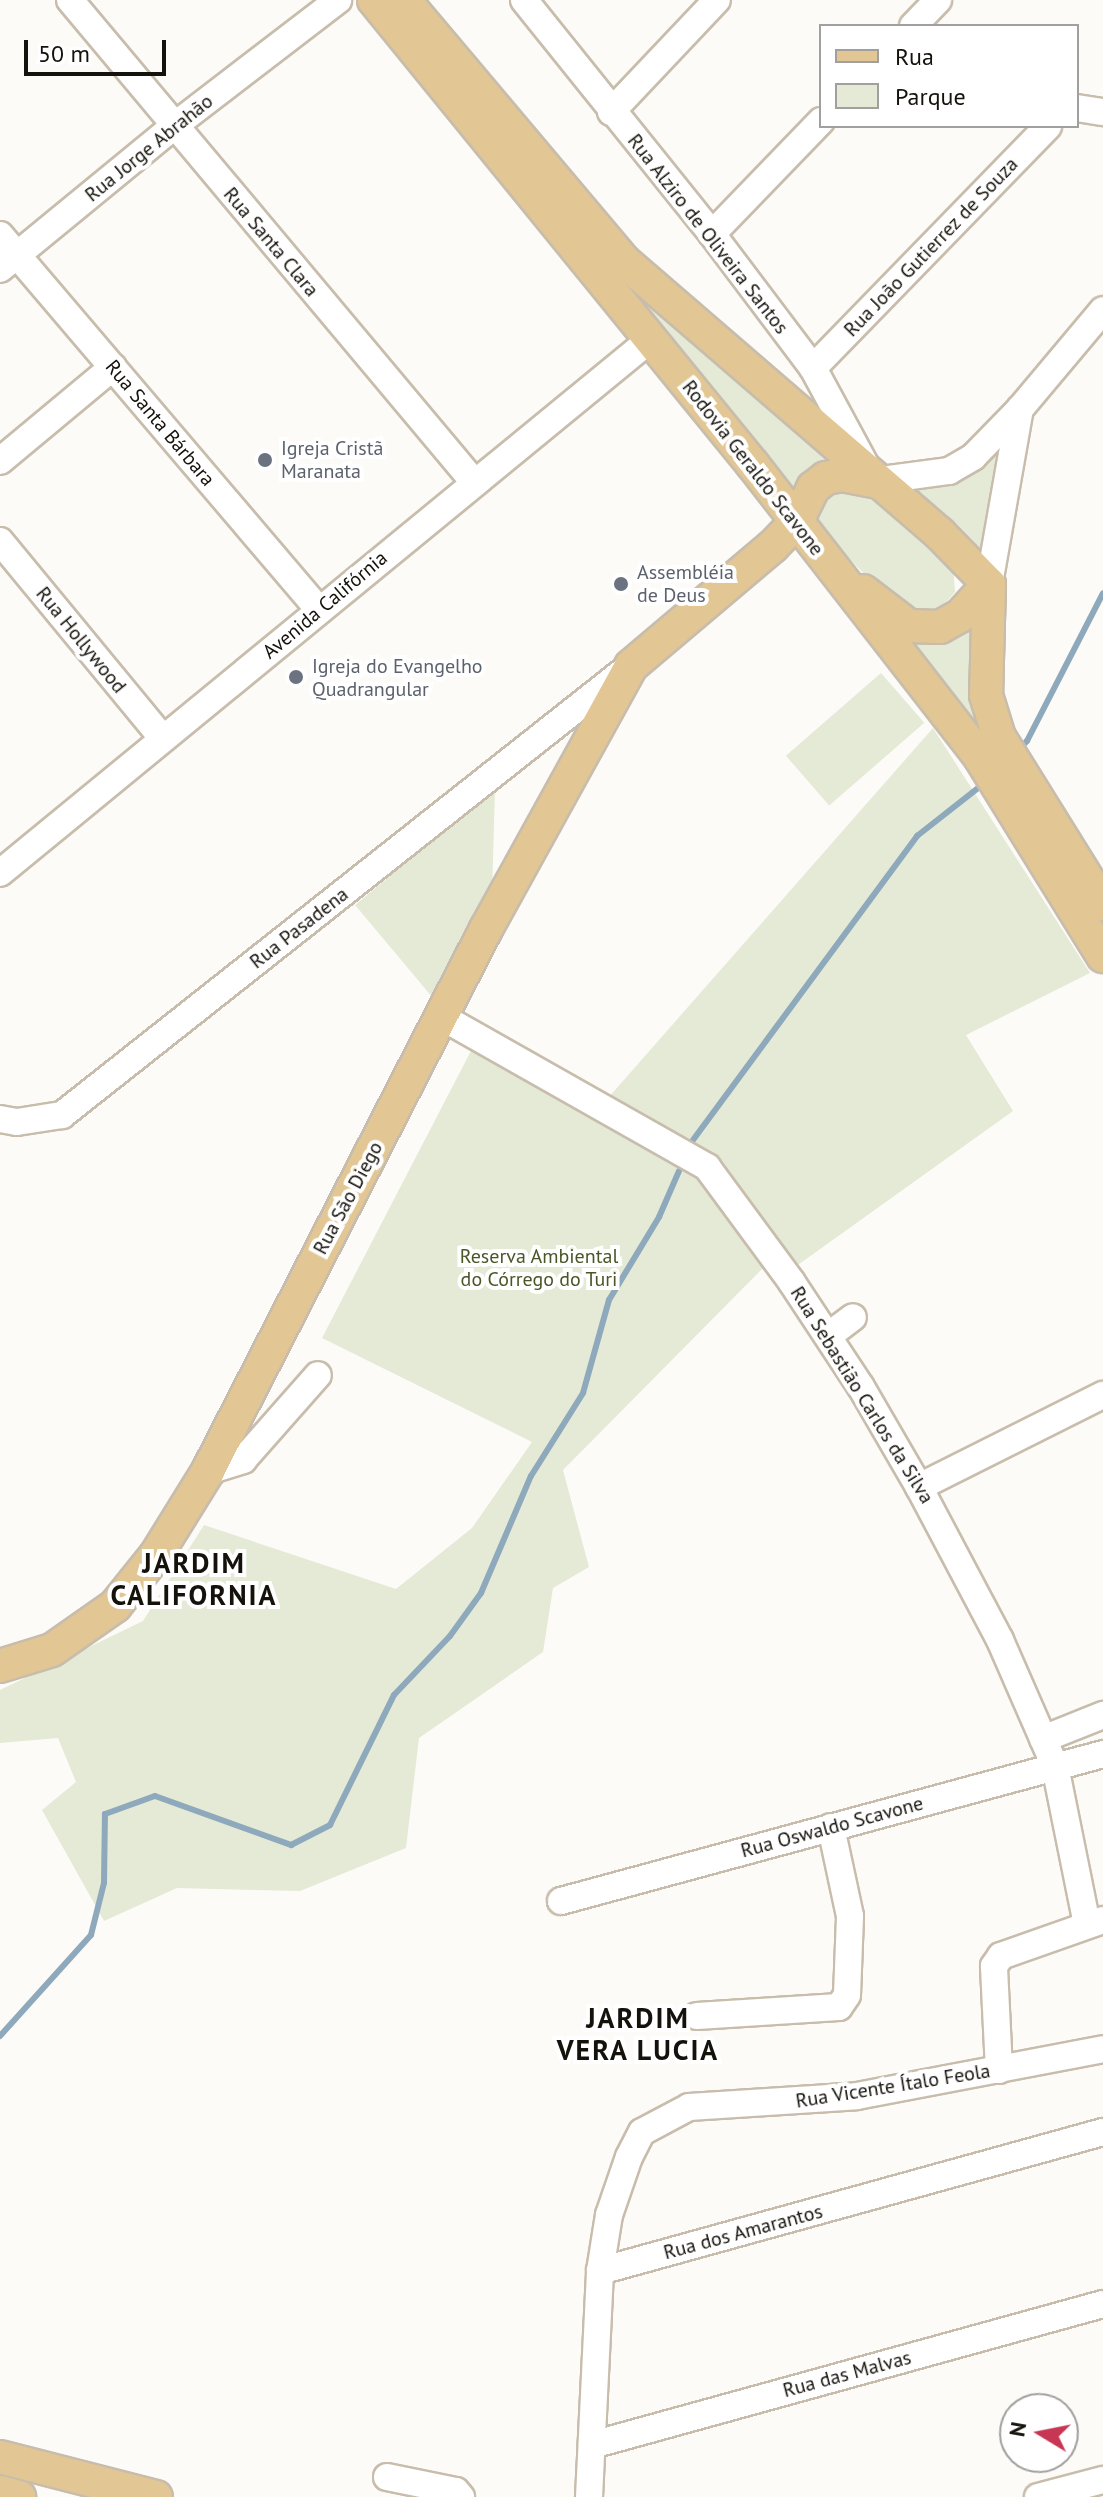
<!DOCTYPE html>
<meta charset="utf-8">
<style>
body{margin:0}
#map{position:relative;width:1103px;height:2497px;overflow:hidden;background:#fdfbf7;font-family:"PT Sans",sans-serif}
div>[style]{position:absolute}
.green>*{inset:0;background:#e4ead6;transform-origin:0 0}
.stream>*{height:6px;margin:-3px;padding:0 3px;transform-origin:3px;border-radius:3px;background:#8ea9bc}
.roads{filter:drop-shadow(2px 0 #c8bdac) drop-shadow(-2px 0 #c8bdac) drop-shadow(0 2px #c8bdac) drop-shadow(0 -2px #c8bdac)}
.minor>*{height:26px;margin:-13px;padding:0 13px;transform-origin:13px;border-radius:13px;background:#fff}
.major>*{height:32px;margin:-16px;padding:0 16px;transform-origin:16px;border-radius:16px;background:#e2c794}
.dots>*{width:22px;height:22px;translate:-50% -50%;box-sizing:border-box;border:4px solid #fff;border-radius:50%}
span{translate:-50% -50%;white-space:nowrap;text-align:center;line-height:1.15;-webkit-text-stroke:8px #fff;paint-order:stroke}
.street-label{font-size:20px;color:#15120c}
.worship-label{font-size:20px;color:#5b616d}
.left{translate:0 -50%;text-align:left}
.park-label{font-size:20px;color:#4b5526}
.district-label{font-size:28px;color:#15120c;font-weight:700;letter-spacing:2px}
.legend{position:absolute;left:819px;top:24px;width:260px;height:104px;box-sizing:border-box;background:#fff;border:2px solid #a1a09e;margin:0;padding:10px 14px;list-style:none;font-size:24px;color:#15120c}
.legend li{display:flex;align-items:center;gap:16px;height:40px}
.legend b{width:40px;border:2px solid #a1a09e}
.north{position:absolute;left:999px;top:2393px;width:80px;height:80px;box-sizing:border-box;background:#fff;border:2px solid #a1a09e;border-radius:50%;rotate:280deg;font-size:22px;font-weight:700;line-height:32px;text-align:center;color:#15120c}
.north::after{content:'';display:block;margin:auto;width:28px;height:36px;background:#c73753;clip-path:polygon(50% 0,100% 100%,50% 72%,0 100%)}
.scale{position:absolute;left:24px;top:40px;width:142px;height:36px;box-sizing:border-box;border:4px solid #15120c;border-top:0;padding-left:10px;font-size:24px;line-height:28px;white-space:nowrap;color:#15120c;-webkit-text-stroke:6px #fff;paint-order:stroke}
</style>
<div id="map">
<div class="green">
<i style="clip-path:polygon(642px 295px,845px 461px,799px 483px,790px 493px,636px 297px)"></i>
<i style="clip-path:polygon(1006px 437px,981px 564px,913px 485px)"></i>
<i style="clip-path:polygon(857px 485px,893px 511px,953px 565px,955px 592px,937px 613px,920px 617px,868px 578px,816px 524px,815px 516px,826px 492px)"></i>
<i style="clip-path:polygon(975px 623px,992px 748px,901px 637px)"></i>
<i style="left:881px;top:673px;width:66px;height:126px;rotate:49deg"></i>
<i style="clip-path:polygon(933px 728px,1090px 973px,966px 1035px,1013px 1111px,795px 1267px,766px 1265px,563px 1470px,589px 1567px,553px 1588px,543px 1652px,419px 1738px,406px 1848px,300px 1891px,177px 1888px,104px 1921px,42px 1810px,76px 1782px,58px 1738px,0 1743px,0 1690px,143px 1621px,204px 1525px,396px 1589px,472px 1528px,532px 1442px,322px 1338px,473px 1047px,594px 1114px)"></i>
<i style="clip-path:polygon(495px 789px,492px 895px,433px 998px,355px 905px)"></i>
</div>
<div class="stream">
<i style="left:1020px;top:748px;width:10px;rotate:-45deg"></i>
<i style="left:1027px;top:741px;width:166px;rotate:-62.8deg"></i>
<i style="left:693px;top:1140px;width:378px;rotate:-53.6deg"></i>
<i style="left:917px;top:836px;width:84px;rotate:-38.2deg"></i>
<i style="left:0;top:2036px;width:136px;rotate:-48deg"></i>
<i style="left:91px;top:1935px;width:54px;rotate:-76deg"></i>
<i style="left:104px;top:1883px;width:69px;rotate:-89.2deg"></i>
<i style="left:105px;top:1814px;width:53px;rotate:-19.8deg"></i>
<i style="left:155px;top:1796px;width:145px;rotate:19.8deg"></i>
<i style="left:291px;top:1845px;width:44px;rotate:-27.1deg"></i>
<i style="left:330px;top:1825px;width:145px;rotate:-63.8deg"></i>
<i style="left:394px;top:1695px;width:81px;rotate:-46.5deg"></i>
<i style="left:450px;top:1636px;width:53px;rotate:-54.2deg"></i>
<i style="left:481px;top:1593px;width:127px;rotate:-66.9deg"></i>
<i style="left:531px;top:1476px;width:98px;rotate:-57.9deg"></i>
<i style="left:583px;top:1393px;width:97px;rotate:-74.4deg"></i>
<i style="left:609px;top:1300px;width:97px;rotate:-58.9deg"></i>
<i style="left:659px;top:1217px;width:50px;rotate:-66.5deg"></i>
</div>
<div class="roads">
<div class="minor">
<i style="left:70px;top:0;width:629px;rotate:50.03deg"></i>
<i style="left:524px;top:0;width:300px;rotate:51.2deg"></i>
<i style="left:712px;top:234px;width:168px;rotate:53deg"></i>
<i style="left:813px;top:368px;width:128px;rotate:61.6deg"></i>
<i style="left:874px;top:481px;width:76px;rotate:-7.6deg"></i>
<i style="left:949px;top:471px;width:28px;rotate:-30deg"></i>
<i style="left:973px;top:457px;width:67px;rotate:-45.6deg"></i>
<i style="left:1020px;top:409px;width:129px;rotate:-50deg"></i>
<i style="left:913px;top:26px;width:36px;rotate:-46deg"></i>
<i style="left:1077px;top:108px;width:26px;rotate:9deg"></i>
<i style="left:611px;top:112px;width:154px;rotate:-46.6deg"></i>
<i style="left:712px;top:234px;width:157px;rotate:-46deg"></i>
<i style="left:0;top:235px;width:492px;rotate:49.6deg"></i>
<i style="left:0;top:269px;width:225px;rotate:-39.4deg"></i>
<i style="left:174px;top:126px;width:207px;rotate:-37.5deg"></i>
<i style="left:813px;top:368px;width:337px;rotate:-45.8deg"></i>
<i style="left:0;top:461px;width:147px;rotate:-39.8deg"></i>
<i style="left:0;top:541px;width:256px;rotate:50.5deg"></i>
<i style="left:989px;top:584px;width:178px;rotate:-80deg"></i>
<i style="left:0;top:873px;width:843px;rotate:-39.37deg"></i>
<i style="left:442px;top:1017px;width:305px;rotate:29.5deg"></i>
<i style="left:707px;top:1167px;width:142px;rotate:53.6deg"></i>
<i style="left:791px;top:1281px;width:127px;rotate:56.6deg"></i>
<i style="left:861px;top:1387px;width:116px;rotate:59.9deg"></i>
<i style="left:919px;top:1487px;width:173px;rotate:62.1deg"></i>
<i style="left:1000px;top:1640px;width:137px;rotate:66.4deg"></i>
<i style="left:1055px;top:1766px;width:162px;rotate:78.6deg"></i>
<i style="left:0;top:1119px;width:17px;rotate:10deg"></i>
<i style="left:17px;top:1122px;width:46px;rotate:-8.8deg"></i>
<i style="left:62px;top:1115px;width:718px;rotate:-38.32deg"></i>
<i style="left:828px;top:1336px;width:31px;rotate:-37deg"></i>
<i style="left:208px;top:1471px;width:37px;rotate:-17deg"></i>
<i style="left:243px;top:1460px;width:113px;rotate:-48.6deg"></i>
<i style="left:919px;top:1487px;width:206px;rotate:-26.6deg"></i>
<i style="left:1043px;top:1739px;width:65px;rotate:-21.8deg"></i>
<i style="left:561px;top:1901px;width:562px;rotate:-15.17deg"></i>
<i style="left:697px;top:2016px;width:142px;rotate:-3.6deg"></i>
<i style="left:839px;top:2007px;width:14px;rotate:-56deg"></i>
<i style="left:847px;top:1995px;width:79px;rotate:-87.8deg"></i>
<i style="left:850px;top:1916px;width:91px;rotate:-102.1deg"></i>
<i style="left:999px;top:2070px;width:104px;rotate:-92.8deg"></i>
<i style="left:994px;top:1966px;width:12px;rotate:-55deg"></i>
<i style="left:1001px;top:1956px;width:108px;rotate:-19.4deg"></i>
<i style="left:600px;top:2271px;width:57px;rotate:-80.9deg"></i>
<i style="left:609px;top:2215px;width:61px;rotate:-71deg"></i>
<i style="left:629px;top:2157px;width:28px;rotate:-63deg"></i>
<i style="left:642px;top:2132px;width:53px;rotate:-28deg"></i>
<i style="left:689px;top:2107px;width:168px;rotate:-3.7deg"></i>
<i style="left:857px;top:2096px;width:250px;rotate:-10.8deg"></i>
<i style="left:592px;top:2445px;width:530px;rotate:-15.43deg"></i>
<i style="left:387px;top:2477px;width:70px;rotate:11.5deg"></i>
<i style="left:456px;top:2491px;width:8px;rotate:50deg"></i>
<i style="left:589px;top:2497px;width:226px;rotate:-87.2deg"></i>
<i style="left:600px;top:2271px;width:522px;rotate:-15.45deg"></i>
<i style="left:1038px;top:2497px;width:67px;rotate:-14.7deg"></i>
</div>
<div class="major">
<i style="left:374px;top:0;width:600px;rotate:50.82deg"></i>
<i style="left:753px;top:465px;width:370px;rotate:52.1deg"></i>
<i style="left:980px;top:757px;width:234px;rotate:58.3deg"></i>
<i style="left:404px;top:0;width:343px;rotate:49.9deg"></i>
<i style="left:625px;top:262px;width:415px;rotate:40.8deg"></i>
<i style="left:939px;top:533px;width:71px;rotate:45.6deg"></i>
<i style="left:989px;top:584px;width:111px;rotate:91.5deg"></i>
<i style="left:986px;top:695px;width:44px;rotate:72.8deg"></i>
<i style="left:999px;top:737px;width:197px;rotate:58.1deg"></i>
<i style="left:863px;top:591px;width:58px;rotate:37.3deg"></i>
<i style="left:909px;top:626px;width:31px;rotate:2deg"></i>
<i style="left:940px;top:627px;width:23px;rotate:-29deg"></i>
<i style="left:960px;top:616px;width:43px;rotate:-47.8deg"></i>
<i style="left:0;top:1666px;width:54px;rotate:-17.1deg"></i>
<i style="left:52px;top:1650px;width:77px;rotate:-34.9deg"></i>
<i style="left:115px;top:1606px;width:65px;rotate:-51.2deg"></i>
<i style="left:156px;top:1555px;width:99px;rotate:-58.2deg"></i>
<i style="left:208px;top:1471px;width:609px;rotate:-62.85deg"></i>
<i style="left:486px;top:929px;width:300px;rotate:-61.1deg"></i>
<i style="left:631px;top:666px;width:185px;rotate:-40.2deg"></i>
<i style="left:772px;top:547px;width:36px;rotate:-46deg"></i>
<i style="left:797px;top:521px;width:37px;rotate:-64deg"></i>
<i style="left:813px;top:488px;width:16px;rotate:-38deg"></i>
<i style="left:826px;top:478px;width:16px;rotate:-11deg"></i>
<i style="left:842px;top:475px;width:33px;rotate:11deg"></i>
<i style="left:0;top:2457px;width:161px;rotate:14.4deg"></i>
<i style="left:0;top:2492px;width:20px;rotate:15deg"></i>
</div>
</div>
<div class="dots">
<i style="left:265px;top:460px;background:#6b7280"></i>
<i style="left:621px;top:584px;background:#6b7280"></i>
<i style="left:296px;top:677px;background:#6b7280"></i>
</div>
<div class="street-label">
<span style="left:149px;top:148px;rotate:-39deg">Rua Jorge Abrahão</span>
<span style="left:708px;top:234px;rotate:52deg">Rua Alziro de Oliveira Santos</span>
<span style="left:271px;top:242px;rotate:50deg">Rua Santa Clara</span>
<span style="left:931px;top:247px;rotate:-46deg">Rua João Gutierrez de Souza</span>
<span style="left:160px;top:423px;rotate:50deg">Rua Santa Bárbara</span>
<span style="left:753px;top:468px;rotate:52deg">Rodovia Geraldo Scavone</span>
<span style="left:325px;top:605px;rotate:-40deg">Avenida Califórnia</span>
<span style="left:81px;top:640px;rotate:51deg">Rua Hollywood</span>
<span style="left:299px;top:928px;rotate:-38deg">Rua Pasadena</span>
<span style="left:348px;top:1198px;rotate:-62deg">Rua São Diego</span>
<span style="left:862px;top:1395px;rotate:58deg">Rua Sebastião Carlos da Silva</span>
<span style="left:832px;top:1827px;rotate:-15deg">Rua Oswaldo Scavone</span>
<span style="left:893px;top:2086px;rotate:-9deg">Rua Vicente Ítalo Feola</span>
<span style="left:743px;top:2232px;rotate:-15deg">Rua dos Amarantos</span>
<span style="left:847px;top:2374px;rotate:-15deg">Rua das Malvas</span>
</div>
<div class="worship-label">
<span class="left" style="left:281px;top:460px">Igreja Cristã<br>Maranata</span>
<span class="left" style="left:637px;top:584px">Assembléia<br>de Deus</span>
<span class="left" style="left:312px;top:678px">Igreja do Evangelho<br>Quadrangular</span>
</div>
<div class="park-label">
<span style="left:539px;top:1268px">Reserva Ambiental<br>do Córrego do Turi</span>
</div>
<div class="district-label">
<span style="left:194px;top:1579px">JARDIM<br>CALIFORNIA</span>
<span style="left:638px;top:2034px">JARDIM<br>VERA LUCIA</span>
</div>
<ul class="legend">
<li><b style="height:10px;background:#e2c794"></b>Rua</li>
<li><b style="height:22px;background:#e4ead6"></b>Parque</li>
</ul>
<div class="north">N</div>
<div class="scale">50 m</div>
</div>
